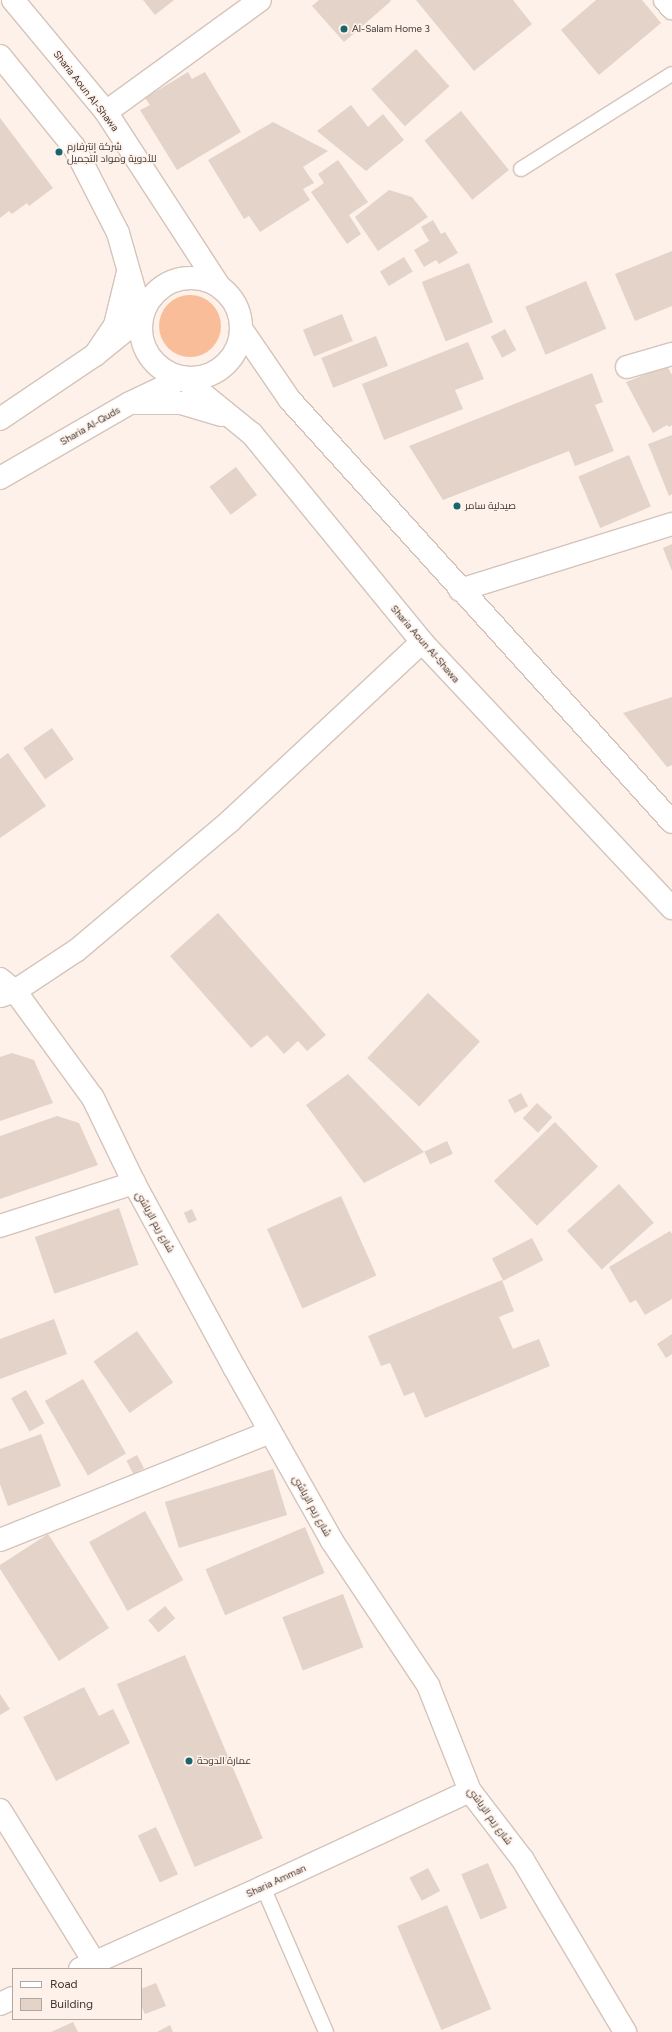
<!DOCTYPE html>
<meta charset="utf-8">
<style>
body{margin:0}
#map{position:relative;width:672px;height:2032px;overflow:hidden;background:#fef1e9;font-family:Figtree,Cairo,sans-serif}
div>[style]{position:absolute}
.green>*{inset:0;background:#f9be99}
.round{border-radius:50%}
.building>*{inset:0;background:#e3d3c9;transform-origin:0 0}
.roads{filter:drop-shadow(1px 0 #d4c4bb) drop-shadow(-1px 0 #d4c4bb) drop-shadow(0 1px #d4c4bb) drop-shadow(0 -1px #d4c4bb)}
.service>*{height:14px;margin:-7px;padding:0 7px;transform-origin:7px;border-radius:7px;background:#fff}
.minor>*{height:22px;margin:-11px;padding:0 11px;transform-origin:11px;border-radius:11px;background:#fff}
.secondary>*{height:22px;margin:-11px;padding:0 11px;transform-origin:11px;border-radius:11px;background:#fff}
.secondary>.ring{margin:-11px;padding:0;box-sizing:content-box;background:none;border:22px solid #fff;border-radius:50%}
.dots>*{width:11px;height:11px;translate:-50% -50%;box-sizing:border-box;border:2px solid #fef1e9;border-radius:50%}
span{translate:-50% -50%;white-space:nowrap;text-align:center;line-height:1.15;-webkit-text-stroke:3px #fef1e9;paint-order:stroke}
.poi-label{font-size:10px;color:#3e3734}
.left{translate:0 -50%;text-align:left}
.street-label{font-size:10px;color:#3e3734}
.legend{position:absolute;left:12px;top:1968px;width:130px;height:52px;box-sizing:border-box;background:#fef1e9;border:1px solid #b1a7a1;margin:0;padding:5px 7px;list-style:none;font-size:12px;color:#3e3734}
.legend li{display:flex;align-items:center;gap:8px;height:20px}
.legend b{width:20px;border:1px solid #b1a7a1}
</style>
<div id="map">
<div class="green">
<i class="round" style="left:159px;top:295px;width:62px;height:62px"></i>
</div>
<div class="building">
<i style="clip-path:polygon(143px 0,174px 0,155px 15px)"></i>
<i style="clip-path:polygon(319px 0,390px 0,391px 1px,344px 42px,312px 6px)"></i>
<i style="clip-path:polygon(416px 0,513px 0,532px 24px,474px 71px)"></i>
<i style="clip-path:polygon(596px 0,642px 0,661px 23px,599px 75px,561px 30px)"></i>
<i style="left:416px;top:49px;width:50px;height:60px;rotate:48deg"></i>
<i style="clip-path:polygon(188px 72px,192px 79px,205px 72px,241px 132px,177px 170px,140px 110px,150px 105px,145px 98px)"></i>
<i style="clip-path:polygon(351px 105px,368px 127px,383px 114px,404px 140px,366px 171px,317px 131px)"></i>
<i style="left:461px;top:111px;width:76px;height:47px;rotate:51deg"></i>
<i style="clip-path:polygon(0 118px,53px 188px,29px 206px,27px 203px,12px 214px,9px 211px,0 218px)"></i>
<i style="clip-path:polygon(273px 122px,328px 151px,303px 167px,314px 183px,303px 189px,310px 200px,260px 232px,249px 216px,244px 219px,208px 160px)"></i>
<i style="clip-path:polygon(338px 160px,368px 202px,349px 215px,361px 234px,347px 244px,311px 192px,324px 183px,318px 174px)"></i>
<i style="clip-path:polygon(389px 190px,412px 197px,428px 217px,378px 251px,355px 217px)"></i>
<i style="clip-path:polygon(433px 220px,441px 234px,445px 232px,458px 253px,439px 264px,436px 260px,424px 267px,414px 250px,429px 241px,421px 227px)"></i>
<i style="clip-path:polygon(672px 251px,672px 306px,635px 321px,615px 274px)"></i>
<i style="left:404px;top:257px;width:17px;height:28px;rotate:59deg"></i>
<i style="left:469px;top:263px;width:64px;height:51px;rotate:68deg"></i>
<i style="left:586px;top:281px;width:52px;height:66px;rotate:67deg"></i>
<i style="left:342px;top:314px;width:29px;height:42px;rotate:68deg"></i>
<i style="left:505px;top:329px;width:24px;height:16px;rotate:62deg"></i>
<i style="left:376px;top:336px;width:32px;height:59px;rotate:68deg"></i>
<i style="clip-path:polygon(468px 342px,484px 379px,455px 390px,463px 409px,384px 440px,362px 384px)"></i>
<i style="clip-path:polygon(667px 366px,672px 375px,672px 425px,669px 427px,667px 425px,653px 433px,626px 382px)"></i>
<i style="clip-path:polygon(592px 373px,603px 402px,595px 405px,614px 451px,575px 466px,569px 451px,443px 500px,409px 446px)"></i>
<i style="clip-path:polygon(672px 435px,672px 494px,669px 496px,648px 444px)"></i>
<i style="left:629px;top:455px;width:56px;height:55px;rotate:67deg"></i>
<i style="left:236px;top:467px;width:35px;height:33px;rotate:53deg"></i>
<i style="clip-path:polygon(672px 544px,672px 571px,663px 548px)"></i>
<i style="clip-path:polygon(672px 697px,672px 765px,667px 767px,623px 713px)"></i>
<i style="left:52px;top:728px;width:38px;height:35px;rotate:55deg"></i>
<i style="clip-path:polygon(8px 753px,46px 806px,0 838px,0 759px)"></i>
<i style="clip-path:polygon(218px 913px,326px 1035px,307px 1051px,298px 1041px,284px 1054px,267px 1035px,251px 1048px,170px 956px)"></i>
<i style="left:428px;top:993px;width:71px;height:89px;rotate:43deg"></i>
<i style="clip-path:polygon(12px 1053px,34px 1060px,53px 1103px,0 1121px,0 1057px)"></i>
<i style="clip-path:polygon(348px 1074px,424px 1152px,364px 1183px,306px 1105px)"></i>
<i style="left:521px;top:1093px;width:15px;height:15px;rotate:62deg"></i>
<i style="left:537px;top:1103px;width:21px;height:21px;rotate:43deg"></i>
<i style="clip-path:polygon(57px 1116px,79px 1123px,98px 1165px,0 1199px,0 1136px)"></i>
<i style="left:555px;top:1122px;width:62px;height:85px;rotate:46deg"></i>
<i style="left:447px;top:1141px;width:14px;height:25px;rotate:65deg"></i>
<i style="left:619px;top:1184px;width:52px;height:70px;rotate:48deg"></i>
<i style="left:341px;top:1196px;width:87px;height:81px;rotate:66deg"></i>
<i style="left:119px;top:1208px;width:60px;height:89px;rotate:71deg"></i>
<i style="left:192px;top:1209px;width:12px;height:9px;rotate:66deg"></i>
<i style="clip-path:polygon(670px 1231px,672px 1234px,672px 1299px,645px 1315px,636px 1300px,630px 1303px,609px 1267px)"></i>
<i style="left:532px;top:1238px;width:25px;height:45px;rotate:63deg"></i>
<i style="clip-path:polygon(502px 1280px,514px 1311px,499px 1317px,513px 1349px,539px 1339px,550px 1366px,425px 1418px,414px 1392px,404px 1396px,390px 1363px,381px 1366px,368px 1336px)"></i>
<i style="clip-path:polygon(54px 1319px,67px 1354px,0 1379px,0 1339px)"></i>
<i style="left:137px;top:1331px;width:63px;height:53px;rotate:55deg"></i>
<i style="clip-path:polygon(672px 1334px,672px 1354px,666px 1358px,657px 1344px)"></i>
<i style="left:83px;top:1379px;width:86px;height:44px;rotate:60deg"></i>
<i style="left:26px;top:1390px;width:38px;height:17px;rotate:61deg"></i>
<i style="clip-path:polygon(41px 1434px,61px 1486px,8px 1506px,0 1484px,0 1449px)"></i>
<i style="left:137px;top:1455px;width:15px;height:12px;rotate:62deg"></i>
<i style="left:273px;top:1469px;width:48px;height:113px;rotate:73deg"></i>
<i style="left:145px;top:1511px;width:79px;height:64px;rotate:61deg"></i>
<i style="left:305px;top:1527px;width:50px;height:108px;rotate:67deg"></i>
<i style="clip-path:polygon(48px 1534px,109px 1628px,59px 1661px,0 1569px,0 1565px)"></i>
<i style="left:343px;top:1594px;width:57px;height:65px;rotate:69deg"></i>
<i style="left:165px;top:1606px;width:16px;height:22px;rotate:50deg"></i>
<i style="left:185px;top:1655px;width:199px;height:74px;rotate:67deg"></i>
<i style="clip-path:polygon(84px 1687px,99px 1716px,113px 1709px,130px 1743px,56px 1781px,23px 1717px)"></i>
<i style="clip-path:polygon(0 1694px,10px 1709px,0 1715px)"></i>
<i style="left:156px;top:1827px;width:52px;height:20px;rotate:65deg"></i>
<i style="left:488px;top:1863px;width:49px;height:29px;rotate:67deg"></i>
<i style="left:428px;top:1868px;width:26px;height:21px;rotate:62deg"></i>
<i style="left:447px;top:1905px;width:113px;height:54px;rotate:67deg"></i>
<i style="clip-path:polygon(156px 1983px,166px 2006px,145px 2014px,141px 2006px,141px 1989px)"></i>
<i style="clip-path:polygon(73px 2022px,78px 2032px,51px 2032px)"></i>
<i style="clip-path:polygon(170px 2025px,173px 2032px,157px 2032px)"></i>
</div>
<div class="roads">
<div class="service">
<i style="left:521px;top:169px;width:178px;rotate:-32.2deg"></i>
<i style="left:263px;top:1887px;width:158px;rotate:66.5deg"></i>
</div>
<div class="minor">
<i style="left:665px;top:0;width:11px;rotate:49deg"></i>
<i style="left:106px;top:112px;width:190px;rotate:-36deg"></i>
<i style="left:627px;top:367px;width:47px;rotate:-16.1deg"></i>
<i style="left:460px;top:590px;width:222px;rotate:-17.3deg"></i>
<i style="left:0;top:979px;width:19px;rotate:39deg"></i>
<i style="left:15px;top:991px;width:132px;rotate:53.9deg"></i>
<i style="left:93px;top:1098px;width:94px;rotate:64.2deg"></i>
<i style="left:134px;top:1183px;width:209px;rotate:61.5deg"></i>
<i style="left:234px;top:1367px;width:200px;rotate:60.6deg"></i>
<i style="left:332px;top:1541px;width:173px;rotate:56.3deg"></i>
<i style="left:428px;top:1685px;width:114px;rotate:68.4deg"></i>
<i style="left:470px;top:1791px;width:87px;rotate:52.5deg"></i>
<i style="left:523px;top:1860px;width:200px;rotate:59.3deg"></i>
<i style="left:1px;top:996px;width:15px;rotate:-20deg"></i>
<i style="left:15px;top:991px;width:74px;rotate:-33.5deg"></i>
<i style="left:77px;top:950px;width:200px;rotate:-40.1deg"></i>
<i style="left:230px;top:821px;width:262px;rotate:-43deg"></i>
<i style="left:0;top:1226px;width:141px;rotate:-17.8deg"></i>
<i style="left:0;top:1540px;width:291px;rotate:-21.8deg"></i>
<i style="left:0;top:1810px;width:180px;rotate:58.2deg"></i>
<i style="left:80px;top:1969px;width:201px;rotate:-24.1deg"></i>
<i style="left:263px;top:1887px;width:228px;rotate:-24.9deg"></i>
<i style="left:0;top:2004px;width:14px;rotate:-25deg"></i>
</div>
<div class="secondary">
<i style="left:13px;top:0;width:146px;rotate:50.3deg"></i>
<i style="left:106px;top:112px;width:207px;rotate:57deg"></i>
<i style="left:0;top:56px;width:117px;rotate:50.9deg"></i>
<i style="left:74px;top:147px;width:97px;rotate:62.9deg"></i>
<i style="left:118px;top:233px;width:87px;rotate:74.1deg"></i>
<i style="left:142px;top:317px;width:60px;rotate:141deg"></i>
<i class="ring" style="left:141px;top:278px;width:78px;height:78px"></i>
<i style="left:242px;top:330px;width:85px;rotate:55.6deg"></i>
<i style="left:290px;top:400px;width:569px;rotate:47.85deg"></i>
<i style="left:135px;top:403px;width:46px"></i>
<i style="left:181px;top:403px;width:42px;rotate:16.7deg"></i>
<i style="left:0;top:419px;width:115px;rotate:-34deg"></i>
<i style="left:95px;top:355px;width:36px;rotate:-56deg"></i>
<i style="left:115px;top:325px;width:55px;rotate:-76.2deg"></i>
<i style="left:0;top:478px;width:150px;rotate:-30deg"></i>
<i style="left:130px;top:403px;width:59px;rotate:-25.3deg"></i>
<i style="left:183px;top:378px;width:89px;rotate:39.1deg"></i>
<i style="left:252px;top:434px;width:269px;rotate:50.7deg"></i>
<i style="left:422px;top:642px;width:365px;rotate:46.8deg"></i>
</div>
</div>
<div class="dots">
<i style="left:344px;top:29px;background:#18656d"></i>
<i style="left:59px;top:152px;background:#18656d"></i>
<i style="left:457px;top:506px;background:#18656d"></i>
<i style="left:189px;top:1761px;background:#18656d"></i>
</div>
<div class="poi-label">
<span class="left" style="left:352px;top:29px">Al-Salam Home 3</span>
<span class="left" style="left:67px;top:152px">شركة إنترفارم<br>للأدوية ومواد التجميل</span>
<span class="left" style="left:465px;top:506px">صيدلية سامر</span>
<span class="left" style="left:197px;top:1761px">عمارة الدوحة</span>
</div>
<div class="street-label">
<span style="left:86px;top:91px;rotate:52deg">Sharia Aoun Al-Shawa</span>
<span style="left:90px;top:426px;rotate:-30deg">Sharia Al-Quds</span>
<span style="left:425px;top:644px;rotate:49deg">Sharia Aoun Al-Shawa</span>
<span style="left:155px;top:1222px;rotate:61deg">شارع ريم الرياشي</span>
<span style="left:312px;top:1506px;rotate:61deg">شارع ريم الرياشي</span>
<span style="left:490px;top:1816px;rotate:54deg">شارع ريم الرياشي</span>
<span style="left:276px;top:1881px;rotate:-25deg">Sharia Amman</span>
</div>
<ul class="legend">
<li><b style="height:5px;background:#fff"></b>Road</li>
<li><b style="height:11px;background:#e3d3c9"></b>Building</li>
</ul>
</div>
